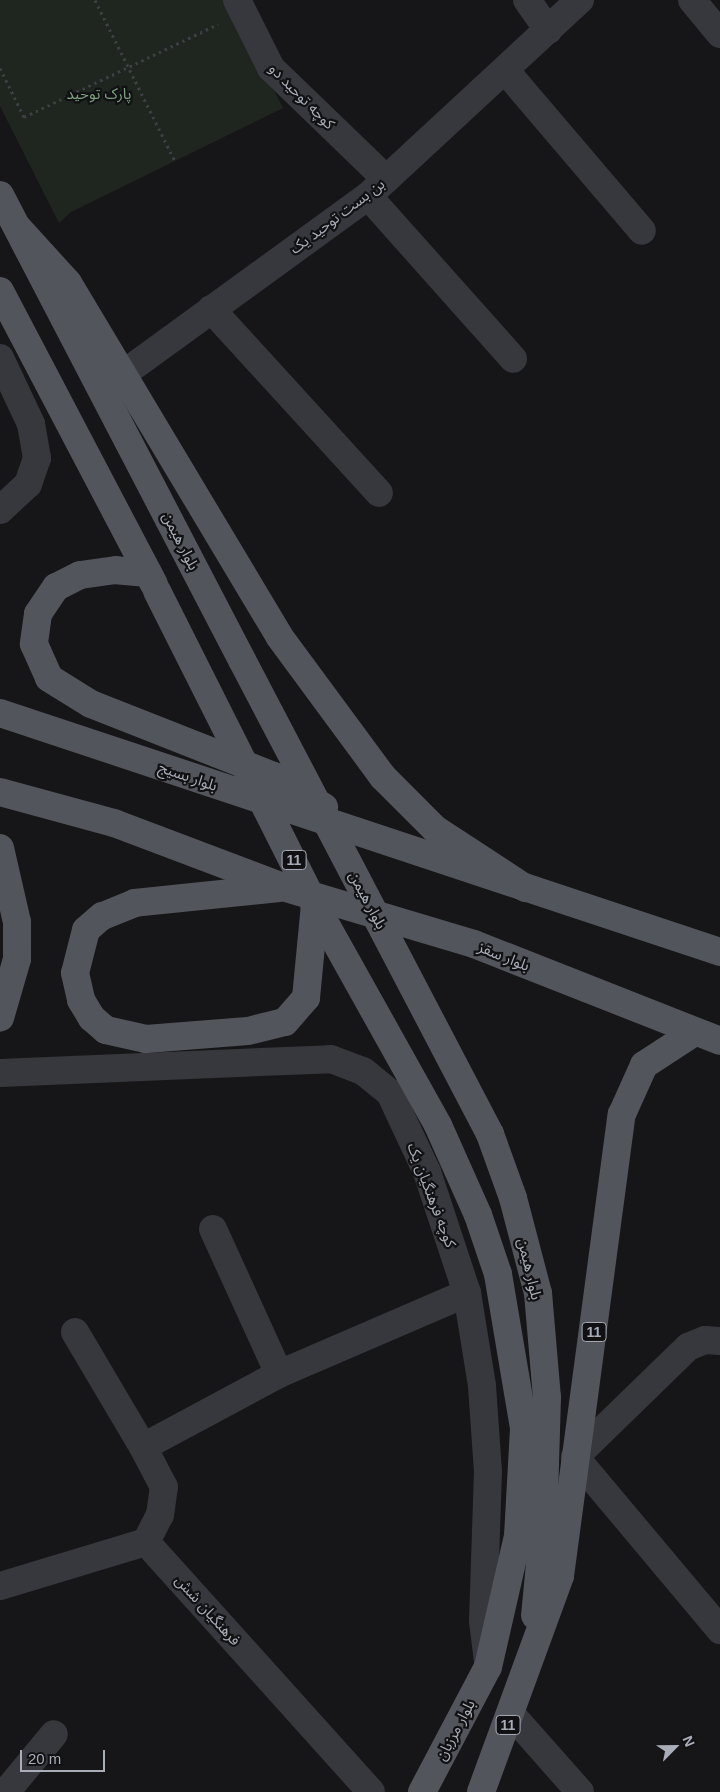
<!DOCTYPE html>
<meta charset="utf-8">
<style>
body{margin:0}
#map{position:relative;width:720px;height:1792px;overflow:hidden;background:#161618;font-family:Arial,"Noto Sans Arabic",sans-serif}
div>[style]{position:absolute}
.green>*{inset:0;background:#1e261f}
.path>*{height:3px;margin-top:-1.5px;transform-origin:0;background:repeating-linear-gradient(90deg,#3d3f44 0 2.5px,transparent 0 6.5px)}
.street>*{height:28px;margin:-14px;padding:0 14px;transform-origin:14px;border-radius:14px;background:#37383d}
.primary>*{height:28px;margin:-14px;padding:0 14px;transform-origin:14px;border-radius:14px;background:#53555c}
.primary-bridge>*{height:28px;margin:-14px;padding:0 14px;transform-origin:14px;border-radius:14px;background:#53555c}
span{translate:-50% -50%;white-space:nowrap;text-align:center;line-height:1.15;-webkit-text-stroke:4.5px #111113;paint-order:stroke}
.shield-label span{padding:1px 4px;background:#111113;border:1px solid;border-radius:4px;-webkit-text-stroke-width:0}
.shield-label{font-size:14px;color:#a8adb8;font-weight:700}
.park-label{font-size:15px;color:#7fa381}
.street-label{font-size:15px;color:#a8adb8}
.north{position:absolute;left:650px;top:1722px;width:50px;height:50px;-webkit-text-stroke:4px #111113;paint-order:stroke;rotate:67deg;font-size:14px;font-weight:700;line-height:20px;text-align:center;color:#a8adb8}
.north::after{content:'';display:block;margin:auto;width:18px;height:22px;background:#a8adb8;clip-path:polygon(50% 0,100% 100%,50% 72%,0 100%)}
.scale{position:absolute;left:20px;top:1750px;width:85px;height:22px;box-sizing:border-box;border:2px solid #a8adb8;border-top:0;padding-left:6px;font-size:15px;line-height:18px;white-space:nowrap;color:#a8adb8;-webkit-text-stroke:4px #111113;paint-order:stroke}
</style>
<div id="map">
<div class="green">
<i style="clip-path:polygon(0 0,228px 0,283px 108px,71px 212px,59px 223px,0 106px)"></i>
</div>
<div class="path">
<i style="left:95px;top:0;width:180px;rotate:63.6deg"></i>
<i style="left:0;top:68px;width:55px;rotate:63.9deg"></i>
<i style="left:24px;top:117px;width:215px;rotate:-25.6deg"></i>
</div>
<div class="street">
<i style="left:237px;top:0;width:76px;rotate:63.4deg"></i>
<i style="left:271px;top:68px;width:160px;rotate:44deg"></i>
<i style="left:527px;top:0;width:37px;rotate:55deg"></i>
<i style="left:692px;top:0;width:44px;rotate:50.5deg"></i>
<i style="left:505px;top:70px;width:211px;rotate:49.6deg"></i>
<i style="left:368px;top:196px;width:218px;rotate:48.3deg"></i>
<i style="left:211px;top:309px;width:249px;rotate:47.6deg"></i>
<i style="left:0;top:358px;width:73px;rotate:64.8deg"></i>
<i style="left:31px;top:424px;width:35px;rotate:80deg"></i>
<i style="left:37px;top:458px;width:28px;rotate:109deg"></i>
<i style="left:28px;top:484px;width:38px;rotate:137deg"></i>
<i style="left:123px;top:374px;width:303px;rotate:-36deg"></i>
<i style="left:368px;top:196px;width:289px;rotate:-42.8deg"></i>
<i style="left:0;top:1073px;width:331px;rotate:-2.4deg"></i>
<i style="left:331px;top:1059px;width:34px;rotate:21deg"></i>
<i style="left:363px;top:1071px;width:35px;rotate:39deg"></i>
<i style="left:390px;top:1093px;width:87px;rotate:64.9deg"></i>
<i style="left:427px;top:1172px;width:127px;rotate:71.7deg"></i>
<i style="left:467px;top:1293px;width:94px;rotate:80.8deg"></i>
<i style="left:482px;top:1386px;width:85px;rotate:86deg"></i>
<i style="left:488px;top:1471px;width:150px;rotate:91.9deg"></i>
<i style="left:483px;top:1621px;width:41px;rotate:83deg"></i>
<i style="left:213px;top:1229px;width:159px;rotate:65.5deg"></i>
<i style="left:75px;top:1332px;width:134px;rotate:59.4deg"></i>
<i style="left:720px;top:1341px;width:15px;rotate:-176deg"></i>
<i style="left:705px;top:1340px;width:18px;rotate:158deg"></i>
<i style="left:688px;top:1347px;width:158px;rotate:135.8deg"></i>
<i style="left:575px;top:1457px;width:226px;rotate:50deg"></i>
<i style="left:146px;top:1542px;width:30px;rotate:-63deg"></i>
<i style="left:160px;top:1515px;width:28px;rotate:-82deg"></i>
<i style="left:164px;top:1487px;width:45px;rotate:-117.7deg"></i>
<i style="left:143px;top:1447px;width:154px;rotate:-28.2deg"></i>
<i style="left:279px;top:1374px;width:205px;rotate:-23.3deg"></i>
<i style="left:0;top:1586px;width:152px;rotate:-16.8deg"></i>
<i style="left:146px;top:1542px;width:336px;rotate:48deg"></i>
<i style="left:511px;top:1714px;width:104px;rotate:48.5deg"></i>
<i style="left:6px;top:1792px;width:75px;rotate:-50.4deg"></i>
</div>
<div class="primary">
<i style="left:0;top:195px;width:524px;rotate:62.51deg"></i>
<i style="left:18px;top:228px;width:74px;rotate:47.7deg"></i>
<i style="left:68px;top:283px;width:411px;rotate:59.1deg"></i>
<i style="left:279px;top:636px;width:175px;rotate:53.6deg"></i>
<i style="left:383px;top:777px;width:74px;rotate:45deg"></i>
<i style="left:435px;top:829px;width:108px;rotate:33.2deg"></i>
<i style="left:0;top:291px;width:331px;rotate:62.3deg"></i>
<i style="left:148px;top:573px;width:32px;rotate:-175deg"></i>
<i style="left:116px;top:570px;width:36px;rotate:172deg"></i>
<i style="left:80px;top:575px;width:27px;rotate:153deg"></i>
<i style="left:56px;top:587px;width:32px;rotate:124deg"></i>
<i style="left:38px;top:614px;width:30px;rotate:98deg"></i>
<i style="left:34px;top:644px;width:37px;rotate:66deg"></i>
<i style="left:49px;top:678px;width:49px;rotate:31.8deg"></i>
<i style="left:91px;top:704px;width:197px;rotate:21.5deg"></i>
<i style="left:274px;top:776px;width:59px;rotate:31.8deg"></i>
<i style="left:0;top:713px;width:759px;rotate:18.36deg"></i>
<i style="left:0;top:792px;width:118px;rotate:15.2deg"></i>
<i style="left:114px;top:823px;width:181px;rotate:20.7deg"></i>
<i style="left:283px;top:887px;width:199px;rotate:16.6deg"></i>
<i style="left:474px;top:944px;width:264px;rotate:21.5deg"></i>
<i style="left:0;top:848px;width:76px;rotate:77.1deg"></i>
<i style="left:17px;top:922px;width:37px;rotate:90deg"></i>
<i style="left:17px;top:959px;width:61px;rotate:106.1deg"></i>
<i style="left:279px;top:888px;width:145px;rotate:174.1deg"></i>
<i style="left:135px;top:903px;width:35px;rotate:158deg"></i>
<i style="left:102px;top:916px;width:21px;rotate:139deg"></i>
<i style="left:86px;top:930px;width:44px;rotate:104.3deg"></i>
<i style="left:75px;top:973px;width:28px;rotate:77deg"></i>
<i style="left:81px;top:1000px;width:21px;rotate:59deg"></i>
<i style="left:92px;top:1018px;width:18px;rotate:41deg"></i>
<i style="left:106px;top:1030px;width:41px;rotate:12.7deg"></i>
<i style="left:146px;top:1039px;width:102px;rotate:-4.5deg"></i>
<i style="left:248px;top:1031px;width:38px;rotate:-14deg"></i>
<i style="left:285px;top:1022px;width:32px;rotate:-49deg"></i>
<i style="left:306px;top:998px;width:93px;rotate:-84.5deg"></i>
<i style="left:490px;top:1134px;width:68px;rotate:70.2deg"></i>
<i style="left:513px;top:1198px;width:98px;rotate:75.3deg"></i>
<i style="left:538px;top:1293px;width:104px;rotate:85.1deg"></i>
<i style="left:547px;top:1397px;width:136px;rotate:91.7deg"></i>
<i style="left:543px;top:1533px;width:83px;rotate:95.5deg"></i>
<i style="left:422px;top:1792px;width:141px;rotate:-62.2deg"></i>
<i style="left:488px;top:1667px;width:134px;rotate:-77.1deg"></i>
<i style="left:518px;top:1536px;width:108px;rotate:-86.8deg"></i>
<i style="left:524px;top:1428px;width:156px;rotate:-99.6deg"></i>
<i style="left:498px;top:1274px;width:62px;rotate:-108.7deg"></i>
<i style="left:478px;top:1215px;width:98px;rotate:-114deg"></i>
<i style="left:481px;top:1792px;width:230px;rotate:-69.9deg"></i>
<i style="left:560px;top:1576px;width:466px;rotate:-82.4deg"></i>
<i style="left:622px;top:1114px;width:54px;rotate:-65.8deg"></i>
<i style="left:644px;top:1065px;width:59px;rotate:-33.1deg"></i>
</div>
<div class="primary-bridge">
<i style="left:157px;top:591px;width:352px;rotate:63.3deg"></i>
<i style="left:315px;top:905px;width:252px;rotate:60.8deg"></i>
<i style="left:242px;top:660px;width:535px;rotate:62.38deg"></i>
</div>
<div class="shield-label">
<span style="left:294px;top:860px">11</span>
<span style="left:594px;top:1332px">11</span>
<span style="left:508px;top:1725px">11</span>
</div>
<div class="park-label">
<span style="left:99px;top:94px">پارک توحید</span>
</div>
<div class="street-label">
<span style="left:302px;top:96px;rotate:45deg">کوچه توحید دو</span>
<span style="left:337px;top:216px;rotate:-37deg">بن بست توحید یک</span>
<span style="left:181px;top:541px;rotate:63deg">بلوار هیمن</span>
<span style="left:188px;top:776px;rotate:19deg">بلوار بسیج</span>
<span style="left:368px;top:900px;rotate:62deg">بلوار هیمن</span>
<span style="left:504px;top:956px;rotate:22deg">بلوار سقز</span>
<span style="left:432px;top:1195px;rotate:69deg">کوچه فرهنگیان یک</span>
<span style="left:530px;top:1269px;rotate:77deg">بلوار هیمن</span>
<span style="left:208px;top:1610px;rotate:48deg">فرهنگیان شش</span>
<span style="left:455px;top:1730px;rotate:-62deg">بلوار مرزبان</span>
</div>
<div class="north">N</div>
<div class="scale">20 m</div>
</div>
